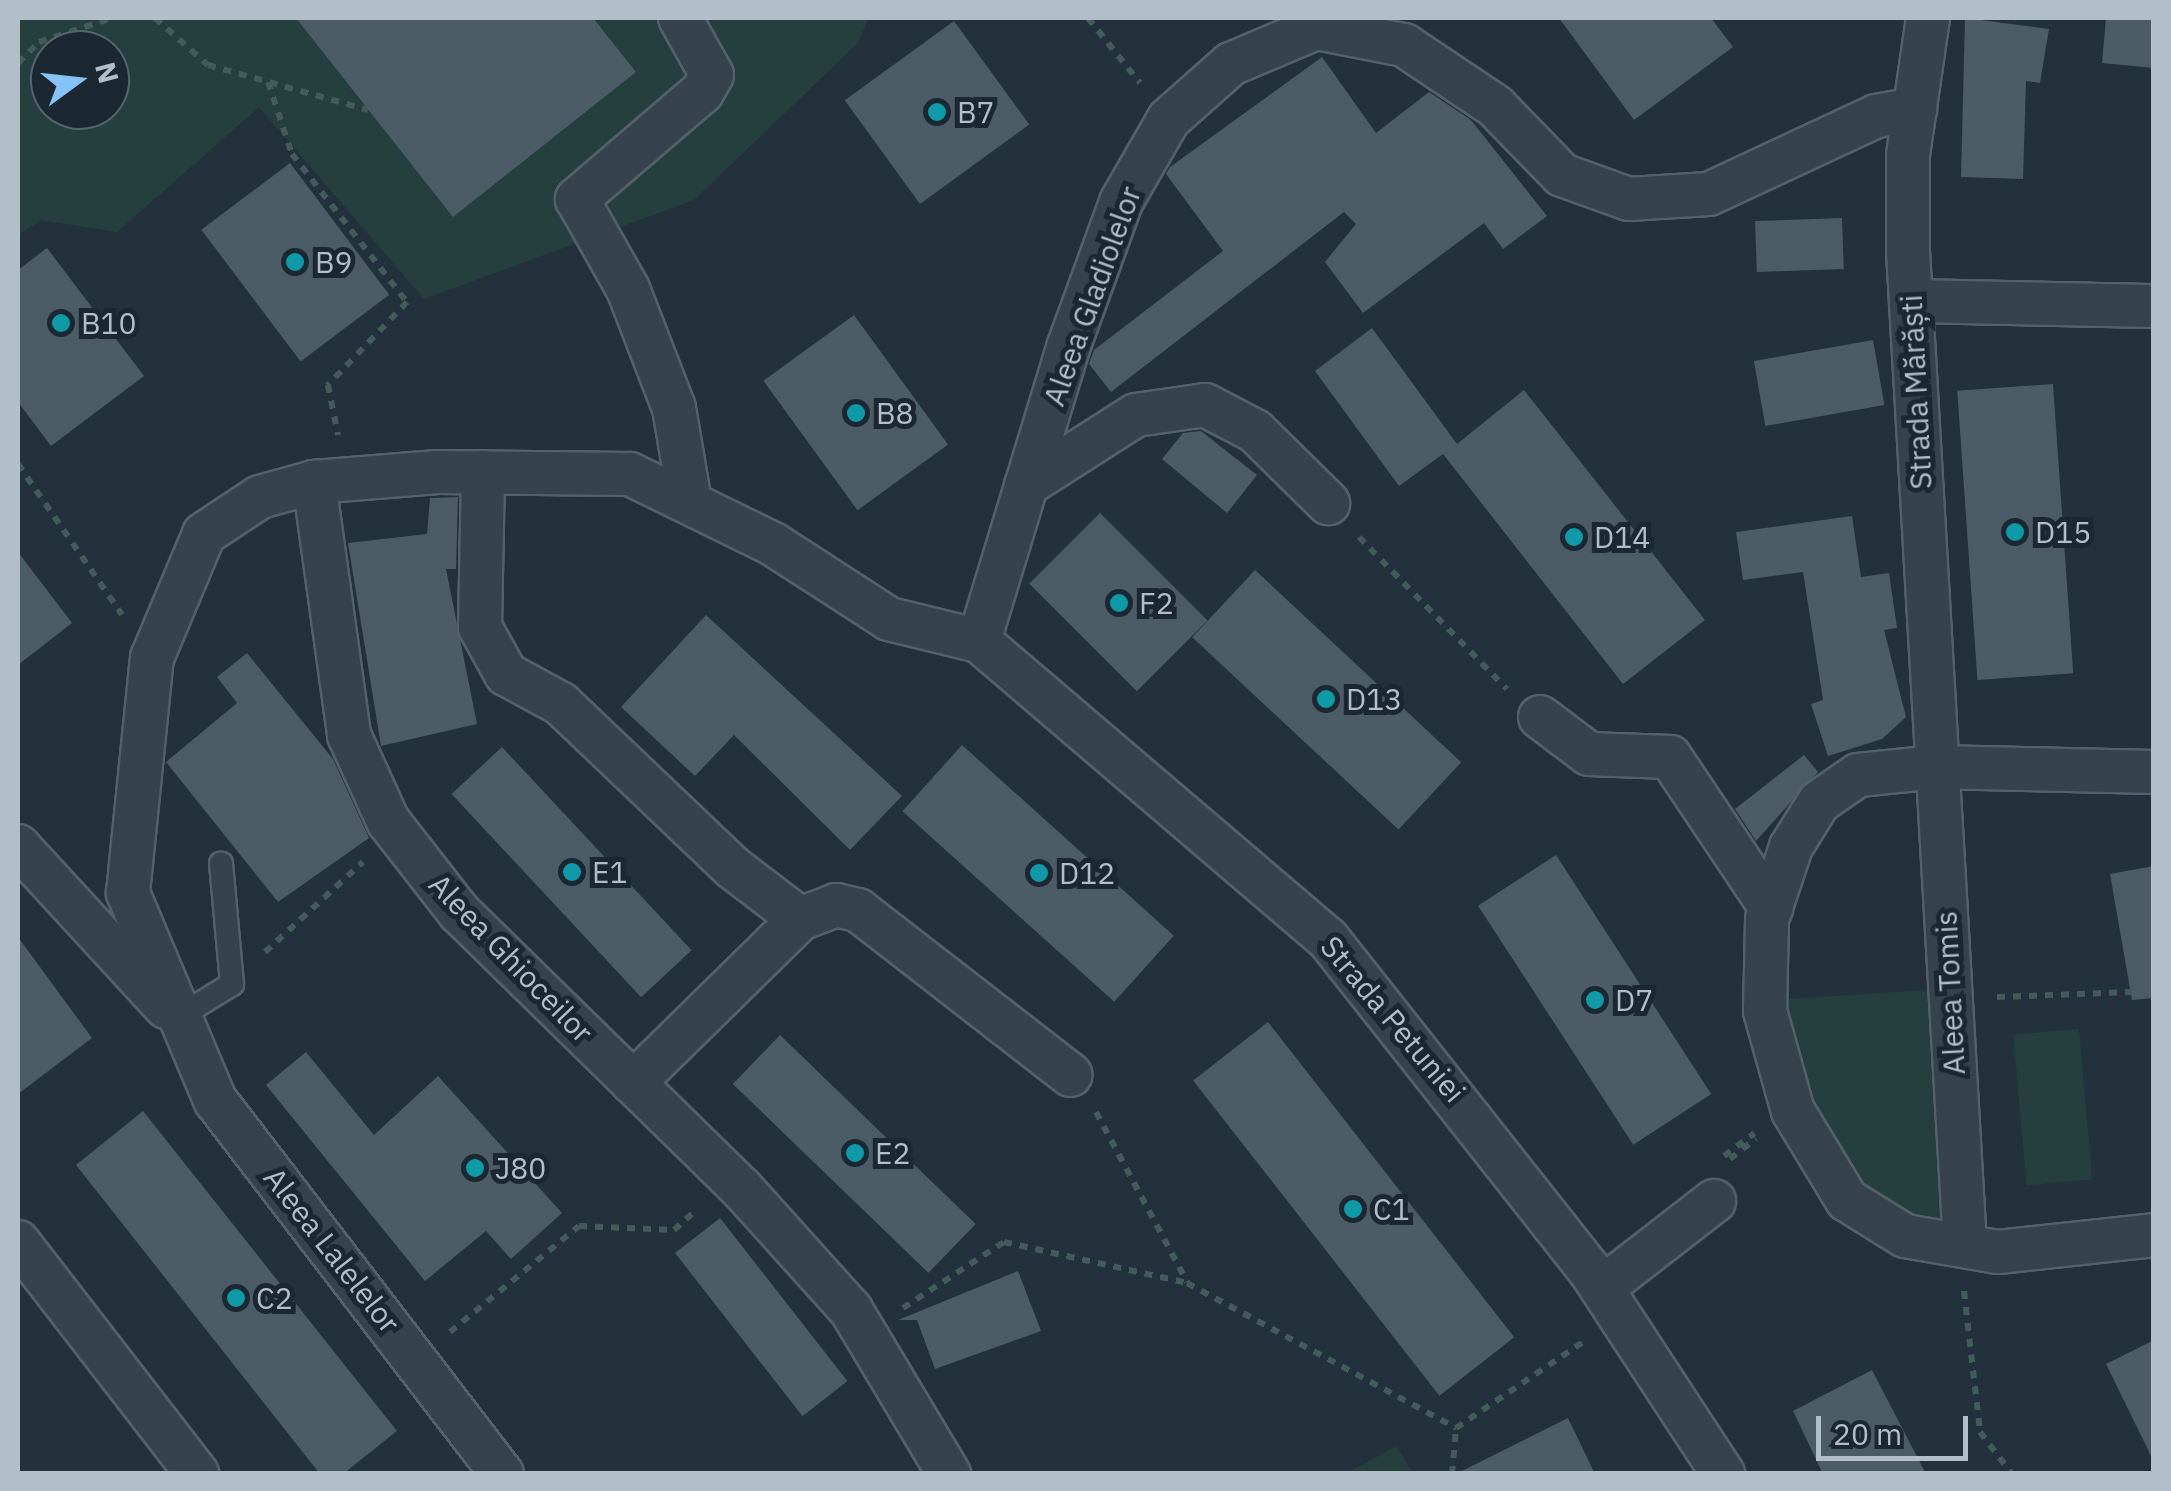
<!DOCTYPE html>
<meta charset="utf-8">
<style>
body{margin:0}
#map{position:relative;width:2171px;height:1491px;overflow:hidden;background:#22313c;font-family:"IBM Plex Sans",sans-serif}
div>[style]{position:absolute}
.green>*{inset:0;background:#253f3e;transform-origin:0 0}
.building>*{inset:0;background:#4b5c67;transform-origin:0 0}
.path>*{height:6px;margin-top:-3px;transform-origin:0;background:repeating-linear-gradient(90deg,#445b5b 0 8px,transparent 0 16px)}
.roads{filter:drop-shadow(2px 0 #54616a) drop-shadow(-2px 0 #54616a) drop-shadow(0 2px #54616a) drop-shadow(0 -2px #54616a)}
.service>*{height:22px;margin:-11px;padding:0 11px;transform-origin:11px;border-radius:11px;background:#36434c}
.minor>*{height:42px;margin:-21px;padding:0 21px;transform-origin:21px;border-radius:21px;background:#36434c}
.dots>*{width:28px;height:28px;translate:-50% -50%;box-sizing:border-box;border:5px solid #1c2831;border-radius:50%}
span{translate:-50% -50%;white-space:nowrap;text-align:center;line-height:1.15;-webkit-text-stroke:10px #1c2831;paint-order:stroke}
.poi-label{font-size:30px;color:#b2bec8}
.left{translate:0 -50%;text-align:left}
.street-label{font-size:30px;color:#b2bec8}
.frame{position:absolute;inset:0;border:20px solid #b2bec8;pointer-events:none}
.north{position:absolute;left:30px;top:30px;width:100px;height:100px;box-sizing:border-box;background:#1c2831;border:2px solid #58646d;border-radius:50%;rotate:75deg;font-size:28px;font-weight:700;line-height:40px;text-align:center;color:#b2bec8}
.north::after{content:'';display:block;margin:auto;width:35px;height:45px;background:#85c3f9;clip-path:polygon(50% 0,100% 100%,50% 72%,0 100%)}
.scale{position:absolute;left:1816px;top:1416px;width:152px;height:45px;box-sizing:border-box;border:5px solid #b2bec8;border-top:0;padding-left:12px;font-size:30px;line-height:35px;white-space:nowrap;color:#b2bec8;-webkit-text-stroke:8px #1c2831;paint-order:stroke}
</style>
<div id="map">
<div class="green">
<i style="clip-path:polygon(evenodd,18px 18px,869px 18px,858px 43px,694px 200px,424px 299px,259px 107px,117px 232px,41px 220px,18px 235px,18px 18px,50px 50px,110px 50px,110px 110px,50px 110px,50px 50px)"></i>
<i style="clip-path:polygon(1943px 989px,1958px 1233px,1908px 1227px,1825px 1150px,1773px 1000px)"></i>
<i style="left:2079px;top:1029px;width:151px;height:66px;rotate:85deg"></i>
<i style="clip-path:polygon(1397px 1446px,1412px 1473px,1346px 1473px)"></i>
</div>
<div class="building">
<i style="clip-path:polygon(296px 18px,593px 18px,636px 72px,453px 217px)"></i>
<i style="clip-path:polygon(1559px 18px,1711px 18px,1733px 47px,1634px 120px)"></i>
<i style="clip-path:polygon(1965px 18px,2049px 29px,2040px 83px,2026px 81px,2023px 179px,1961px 177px)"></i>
<i style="clip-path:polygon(2106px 18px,2154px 18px,2154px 68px,2102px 63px)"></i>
<i style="left:954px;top:21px;width:128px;height:135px;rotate:54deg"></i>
<i style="clip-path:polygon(1322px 57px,1376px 133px,1429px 92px,1471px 120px,1547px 216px,1503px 249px,1484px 223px,1363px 313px,1325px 262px,1356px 224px,1344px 212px,1111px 392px,1089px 364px,1094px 350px,1223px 251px,1166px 174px,1170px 167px)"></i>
<i style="left:290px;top:163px;width:165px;height:111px;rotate:53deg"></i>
<i style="left:1842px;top:218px;width:51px;height:87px;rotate:88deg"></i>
<i style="clip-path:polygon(47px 248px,144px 376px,51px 446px,18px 402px,18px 270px)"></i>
<i style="left:854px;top:315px;width:160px;height:112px;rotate:54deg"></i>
<i style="clip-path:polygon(1372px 328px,1457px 444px,1524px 390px,1705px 620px,1623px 684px,1443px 454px,1454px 446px,1399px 486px,1315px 371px)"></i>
<i style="left:1873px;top:340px;width:66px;height:121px;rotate:80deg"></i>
<i style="left:2053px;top:384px;width:290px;height:96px;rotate:86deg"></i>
<i style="clip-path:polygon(1201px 431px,1257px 475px,1227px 513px,1162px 459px,1183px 433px)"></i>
<i style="clip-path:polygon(458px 497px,456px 569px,446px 569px,477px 724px,381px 746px,348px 543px,427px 534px,430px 498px)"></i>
<i style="left:1100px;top:513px;width:152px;height:100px;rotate:45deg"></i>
<i style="clip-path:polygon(1852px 516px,1861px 577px,1889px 573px,1897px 628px,1884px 630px,1906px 717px,1882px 739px,1828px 756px,1811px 704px,1823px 700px,1803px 572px,1743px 580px,1736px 532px)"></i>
<i style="clip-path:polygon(18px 552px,72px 623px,18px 665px)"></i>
<i style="left:1255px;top:570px;width:282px;height:92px;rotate:43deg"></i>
<i style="clip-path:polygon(706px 615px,902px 796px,850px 850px,734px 735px,695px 776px,621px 707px)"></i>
<i style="clip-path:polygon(247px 653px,333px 759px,369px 838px,278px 902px,166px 762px,237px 703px,217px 677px)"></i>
<i style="left:962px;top:745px;width:285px;height:89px;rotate:42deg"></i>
<i style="left:502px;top:747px;width:278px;height:69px;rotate:47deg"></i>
<i style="clip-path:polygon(1804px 755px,1818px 772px,1756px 841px,1735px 809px)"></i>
<i style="left:1556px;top:855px;width:285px;height:93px;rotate:57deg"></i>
<i style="clip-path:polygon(2154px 866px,2154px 998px,2132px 1000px,2110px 874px)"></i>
<i style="clip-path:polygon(18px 937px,92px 1038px,18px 1094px)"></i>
<i style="left:1268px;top:1022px;width:400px;height:95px;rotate:52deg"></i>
<i style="left:780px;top:1035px;width:272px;height:68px;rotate:44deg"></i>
<i style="clip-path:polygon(306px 1052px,374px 1135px,438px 1076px,562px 1213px,511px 1259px,486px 1231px,425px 1281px,266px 1085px)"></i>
<i style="clip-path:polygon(143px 1111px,397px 1431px,343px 1474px,320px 1474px,76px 1165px)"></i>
<i style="left:720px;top:1218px;width:207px;height:57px;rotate:52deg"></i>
<i style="clip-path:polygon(1018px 1271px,1041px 1331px,935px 1369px,917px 1320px,898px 1320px)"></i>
<i style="clip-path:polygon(2154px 1340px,2154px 1462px,2106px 1364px)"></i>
<i style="clip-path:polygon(1872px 1370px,1926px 1474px,1823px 1474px,1793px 1411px)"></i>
<i style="clip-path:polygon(1568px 1418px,1595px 1474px,1456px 1474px)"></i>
</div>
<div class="path">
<i style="left:155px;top:18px;width:71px;rotate:41.6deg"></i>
<i style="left:208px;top:65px;width:166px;rotate:15.7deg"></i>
<i style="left:1088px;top:18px;width:83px;rotate:51.3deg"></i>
<i style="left:18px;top:63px;width:30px;rotate:-45deg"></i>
<i style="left:39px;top:42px;width:77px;rotate:-18.2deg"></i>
<i style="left:268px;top:82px;width:76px;rotate:71.6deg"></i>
<i style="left:292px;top:154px;width:187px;rotate:52.2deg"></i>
<i style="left:407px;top:302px;width:115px;rotate:133.6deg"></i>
<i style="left:328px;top:385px;width:51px;rotate:78.7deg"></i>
<i style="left:18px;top:464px;width:183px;rotate:55.4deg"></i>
<i style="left:1359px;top:537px;width:212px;rotate:45.8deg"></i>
<i style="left:265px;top:952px;width:133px;rotate:-42.6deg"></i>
<i style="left:1997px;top:997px;width:134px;rotate:-2.1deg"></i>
<i style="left:1096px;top:1112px;width:193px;rotate:61.8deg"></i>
<i style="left:1724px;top:1156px;width:38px;rotate:-37deg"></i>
<i style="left:1730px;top:1159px;width:33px;rotate:-38deg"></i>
<i style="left:1964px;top:1291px;width:142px;rotate:83.5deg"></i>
<i style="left:1980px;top:1432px;width:53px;rotate:52.7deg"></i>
<i style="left:903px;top:1308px;width:121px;rotate:-33.2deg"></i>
<i style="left:1004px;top:1242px;width:188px;rotate:12.6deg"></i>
<i style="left:1187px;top:1283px;width:306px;rotate:28.3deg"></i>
<i style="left:450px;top:1332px;width:167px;rotate:-39.4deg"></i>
<i style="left:579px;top:1226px;width:95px;rotate:2.4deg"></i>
<i style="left:674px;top:1230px;width:31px;rotate:-42deg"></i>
<i style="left:1456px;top:1428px;width:153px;rotate:-34.1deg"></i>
<i style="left:1452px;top:1474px;width:46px;rotate:-85deg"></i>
</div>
<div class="roads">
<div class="service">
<i style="left:177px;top:1018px;width:65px;rotate:-31.7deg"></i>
<i style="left:232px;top:984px;width:121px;rotate:-95.2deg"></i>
</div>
<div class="minor">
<i style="left:680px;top:18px;width:65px;rotate:60.7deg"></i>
<i style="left:712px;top:75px;width:20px;rotate:120deg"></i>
<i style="left:702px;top:92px;width:165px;rotate:139.4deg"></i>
<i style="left:577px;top:199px;width:103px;rotate:60.5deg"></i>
<i style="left:628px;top:289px;width:128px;rotate:68.9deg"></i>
<i style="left:674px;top:408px;width:96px;rotate:80.4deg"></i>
<i style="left:1928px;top:18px;width:138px;rotate:98.3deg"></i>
<i style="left:1908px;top:155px;width:96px;rotate:90deg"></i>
<i style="left:1908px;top:251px;width:996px;rotate:86.72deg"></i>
<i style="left:1911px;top:301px;width:243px;rotate:1.2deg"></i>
<i style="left:483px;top:472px;width:155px;rotate:91.1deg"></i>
<i style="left:480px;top:627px;width:54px;rotate:61deg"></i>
<i style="left:506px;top:674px;width:63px;rotate:28.6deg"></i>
<i style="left:561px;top:704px;width:236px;rotate:43.6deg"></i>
<i style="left:732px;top:867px;width:86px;rotate:37.4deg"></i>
<i style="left:800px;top:919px;width:234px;rotate:135.5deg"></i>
<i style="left:314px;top:482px;width:255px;rotate:82.1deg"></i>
<i style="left:349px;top:735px;width:94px;rotate:65.6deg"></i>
<i style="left:388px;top:821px;width:117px;rotate:52deg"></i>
<i style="left:460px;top:913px;width:395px;rotate:44.4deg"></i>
<i style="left:742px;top:1189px;width:163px;rotate:48deg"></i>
<i style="left:851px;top:1310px;width:191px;rotate:59.1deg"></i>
<i style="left:1026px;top:485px;width:130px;rotate:-32.5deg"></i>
<i style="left:1136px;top:415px;width:70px;rotate:-8.2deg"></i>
<i style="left:1205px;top:405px;width:56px;rotate:27.5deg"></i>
<i style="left:1255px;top:431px;width:103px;rotate:44.6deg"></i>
<i style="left:979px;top:641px;width:306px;rotate:-73.1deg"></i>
<i style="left:1068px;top:348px;width:155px;rotate:-70deg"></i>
<i style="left:1121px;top:202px;width:96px;rotate:-60deg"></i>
<i style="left:1169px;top:119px;width:83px;rotate:-41.6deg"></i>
<i style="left:1231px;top:64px;width:92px;rotate:-23deg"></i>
<i style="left:1316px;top:28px;width:90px;rotate:10.9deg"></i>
<i style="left:1404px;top:45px;width:110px;rotate:33.8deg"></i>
<i style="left:1495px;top:106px;width:96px;rotate:45.8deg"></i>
<i style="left:1562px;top:175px;width:71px;rotate:19.7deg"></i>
<i style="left:1629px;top:199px;width:80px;rotate:-3.6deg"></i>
<i style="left:1709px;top:194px;width:184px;rotate:-25deg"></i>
<i style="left:1876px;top:116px;width:40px;rotate:-10deg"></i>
<i style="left:1540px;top:717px;width:61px;rotate:37.1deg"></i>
<i style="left:1589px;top:754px;width:81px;rotate:2.1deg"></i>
<i style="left:1670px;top:757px;width:182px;rotate:56.2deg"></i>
<i style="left:2154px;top:772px;width:217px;rotate:-178.7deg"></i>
<i style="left:1937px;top:767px;width:79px;rotate:174.2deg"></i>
<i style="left:1858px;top:775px;width:47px;rotate:145.3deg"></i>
<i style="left:1819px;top:802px;width:53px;rotate:121.9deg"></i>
<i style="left:1791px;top:847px;width:76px;rotate:108.4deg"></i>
<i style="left:1767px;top:919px;width:92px;rotate:91.2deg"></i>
<i style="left:1765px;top:1011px;width:104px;rotate:74.4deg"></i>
<i style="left:1793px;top:1111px;width:104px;rotate:58.8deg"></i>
<i style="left:1847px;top:1200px;width:68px;rotate:31.8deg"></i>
<i style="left:1905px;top:1236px;width:94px;rotate:9.8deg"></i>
<i style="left:1998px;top:1252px;width:157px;rotate:-6.2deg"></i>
<i style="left:18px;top:846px;width:219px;rotate:47.4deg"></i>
<i style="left:800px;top:919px;width:39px;rotate:-21deg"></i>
<i style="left:836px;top:905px;width:23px;rotate:13deg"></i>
<i style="left:858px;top:910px;width:269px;rotate:37.8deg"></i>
<i style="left:18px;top:1242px;width:293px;rotate:52.3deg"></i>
<i style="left:1602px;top:1288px;width:142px;rotate:-37.8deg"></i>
<i style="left:502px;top:1474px;width:471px;rotate:-127.5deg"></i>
<i style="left:215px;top:1100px;width:225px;rotate:-112.8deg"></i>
<i style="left:128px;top:893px;width:236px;rotate:-84.2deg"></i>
<i style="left:152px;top:658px;width:134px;rotate:-67.2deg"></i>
<i style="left:204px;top:534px;width:67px;rotate:-33.5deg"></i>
<i style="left:260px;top:497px;width:56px;rotate:-15.5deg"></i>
<i style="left:314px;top:482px;width:124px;rotate:-4.6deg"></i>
<i style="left:438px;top:472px;width:192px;rotate:0.6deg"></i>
<i style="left:630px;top:474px;width:159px;rotate:26.1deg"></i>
<i style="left:773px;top:544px;width:138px;rotate:32.9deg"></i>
<i style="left:889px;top:619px;width:93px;rotate:13.7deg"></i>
<i style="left:979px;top:641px;width:459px;rotate:40.5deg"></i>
<i style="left:1328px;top:939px;width:421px;rotate:51.7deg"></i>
<i style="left:1589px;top:1269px;width:245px;rotate:56.8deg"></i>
</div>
</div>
<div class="dots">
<i style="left:937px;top:112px;background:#0f9aa8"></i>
<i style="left:295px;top:262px;background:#0f9aa8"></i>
<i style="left:61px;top:323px;background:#0f9aa8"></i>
<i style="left:856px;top:413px;background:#0f9aa8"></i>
<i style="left:2015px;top:532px;background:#0f9aa8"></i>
<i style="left:1574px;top:537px;background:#0f9aa8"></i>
<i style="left:1119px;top:603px;background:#0f9aa8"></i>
<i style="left:1326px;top:699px;background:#0f9aa8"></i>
<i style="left:572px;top:872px;background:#0f9aa8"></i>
<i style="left:1039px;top:873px;background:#0f9aa8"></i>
<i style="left:1595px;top:1000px;background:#0f9aa8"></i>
<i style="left:855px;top:1153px;background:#0f9aa8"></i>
<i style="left:475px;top:1168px;background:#0f9aa8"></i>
<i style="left:1353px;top:1209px;background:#0f9aa8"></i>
<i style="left:236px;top:1298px;background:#0f9aa8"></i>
</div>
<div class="poi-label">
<span class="left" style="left:957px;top:112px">B7</span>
<span class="left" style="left:315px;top:262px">B9</span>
<span class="left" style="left:81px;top:323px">B10</span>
<span class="left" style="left:876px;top:413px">B8</span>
<span class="left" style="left:2035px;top:532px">D15</span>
<span class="left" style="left:1594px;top:537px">D14</span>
<span class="left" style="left:1139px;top:603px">F2</span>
<span class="left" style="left:1346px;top:699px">D13</span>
<span class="left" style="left:592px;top:872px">E1</span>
<span class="left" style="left:1059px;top:873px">D12</span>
<span class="left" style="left:1615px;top:1000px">D7</span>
<span class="left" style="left:875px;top:1153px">E2</span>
<span class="left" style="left:495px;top:1168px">J80</span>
<span class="left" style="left:1373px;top:1209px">C1</span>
<span class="left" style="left:256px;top:1298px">C2</span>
</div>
<div class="street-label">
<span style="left:1092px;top:296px;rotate:-70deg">Aleea Gladiolelor</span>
<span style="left:1916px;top:392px;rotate:-93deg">Strada Mărăști</span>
<span style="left:511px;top:958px;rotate:46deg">Aleea Ghioceilor</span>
<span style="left:1950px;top:993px;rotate:-93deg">Aleea Tomis</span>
<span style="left:1393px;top:1019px;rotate:50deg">Strada Petuniei</span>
<span style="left:332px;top:1250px;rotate:52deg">Aleea Lalelelor</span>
</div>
<div class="frame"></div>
<div class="north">N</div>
<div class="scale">20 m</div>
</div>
